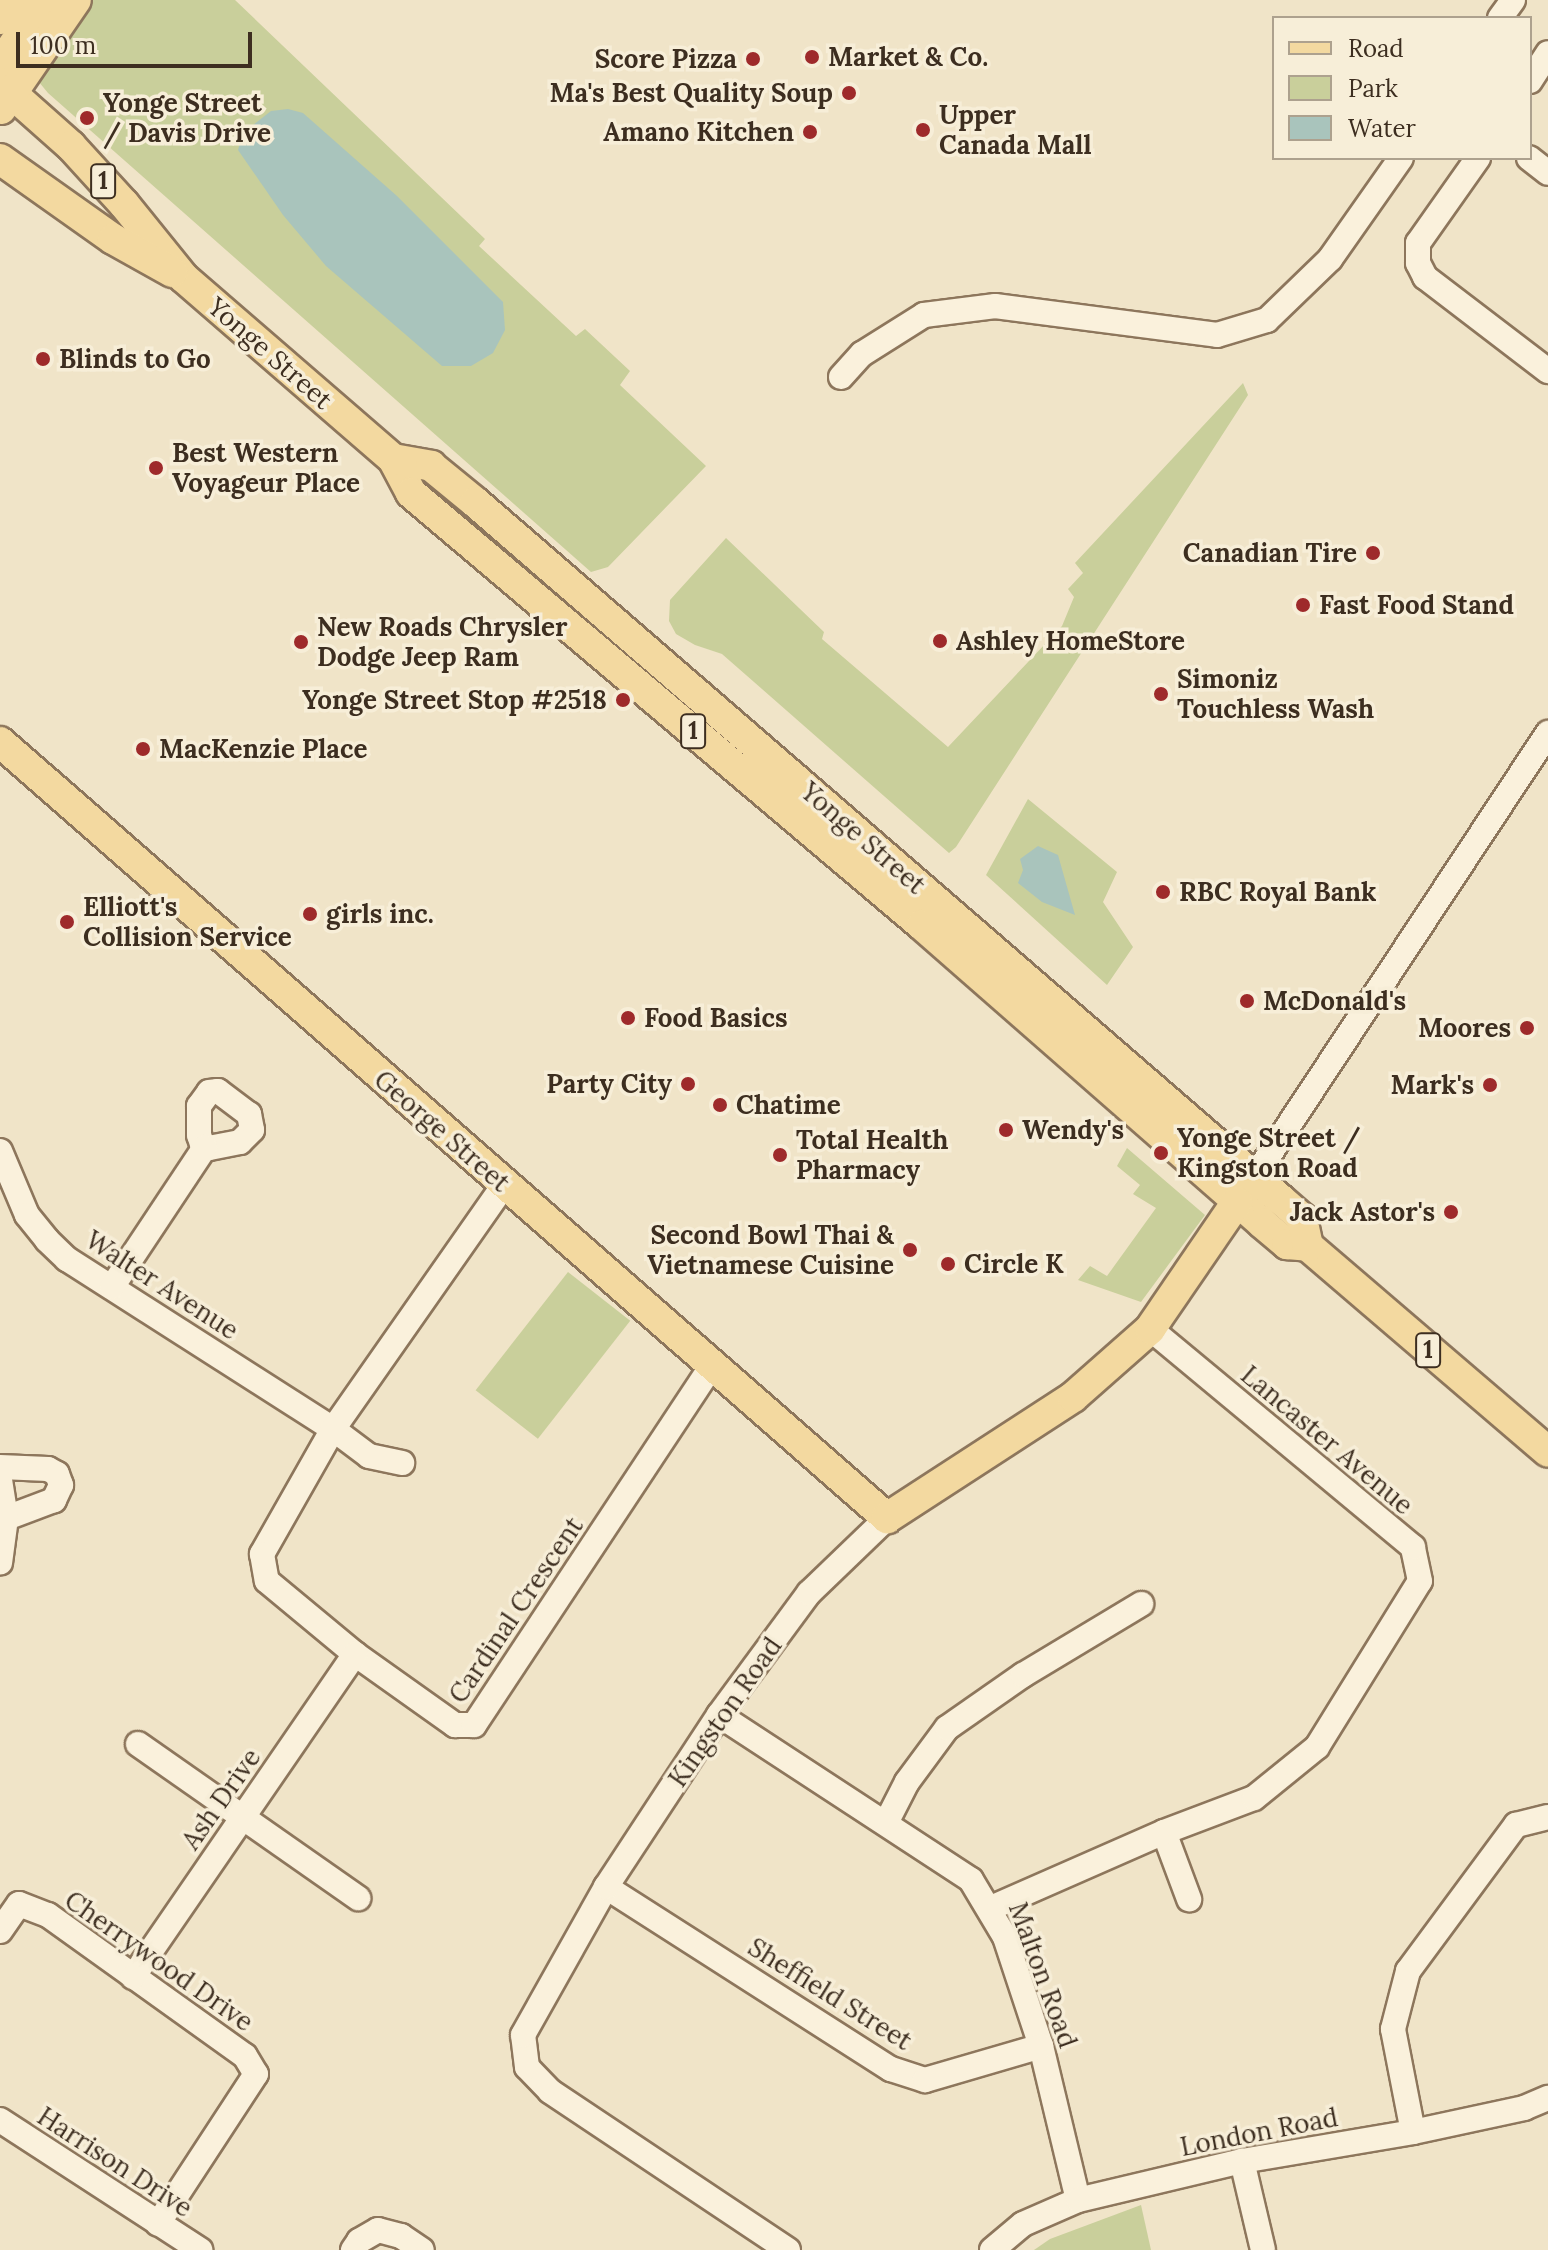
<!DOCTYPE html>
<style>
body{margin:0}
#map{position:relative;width:1548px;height:2250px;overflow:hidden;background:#f0e4c8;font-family:Lora,serif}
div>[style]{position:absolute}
.green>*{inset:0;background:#c9cf9b;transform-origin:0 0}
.water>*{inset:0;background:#a9c4bc}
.roads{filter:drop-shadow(2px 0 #8d765c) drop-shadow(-2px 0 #8d765c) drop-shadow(0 2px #8d765c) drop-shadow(0 -2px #8d765c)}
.minor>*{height:24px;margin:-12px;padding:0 12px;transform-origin:12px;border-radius:12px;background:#faf1dc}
.major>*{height:30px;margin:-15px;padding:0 15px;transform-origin:15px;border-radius:15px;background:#f3d9a0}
.dots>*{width:22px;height:22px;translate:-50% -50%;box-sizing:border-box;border:4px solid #f7eed8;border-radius:50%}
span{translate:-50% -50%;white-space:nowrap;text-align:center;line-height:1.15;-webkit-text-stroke:7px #f7eed8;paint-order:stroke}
.shield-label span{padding:2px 6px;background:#f7eed8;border:2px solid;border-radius:6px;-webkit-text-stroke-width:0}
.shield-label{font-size:24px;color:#3d2e20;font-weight:700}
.poi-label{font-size:26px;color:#3d2e20;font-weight:700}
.left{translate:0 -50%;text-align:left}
.right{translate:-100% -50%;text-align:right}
.street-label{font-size:26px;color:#3d2e20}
.legend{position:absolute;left:1272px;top:16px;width:260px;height:144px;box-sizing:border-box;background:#f7eed8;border:2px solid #ada18e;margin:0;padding:10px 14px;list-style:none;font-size:24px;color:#3d2e20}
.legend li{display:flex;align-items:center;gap:16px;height:40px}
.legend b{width:40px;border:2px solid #ada18e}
.scale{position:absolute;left:16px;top:32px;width:236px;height:36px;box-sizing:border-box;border:4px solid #3d2e20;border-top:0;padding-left:10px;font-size:24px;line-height:28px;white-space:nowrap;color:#3d2e20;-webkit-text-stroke:6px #f7eed8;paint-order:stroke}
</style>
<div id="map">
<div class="green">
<i style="clip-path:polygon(87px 0,235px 0,485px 239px,479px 246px,576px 336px,585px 329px,630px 371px,620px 385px,706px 466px,608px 567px,591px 572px,48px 93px,34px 76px)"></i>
<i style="clip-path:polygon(1243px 383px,1248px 395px,956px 847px,949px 853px,722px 654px,695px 645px,676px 634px,669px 621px,670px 600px,726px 538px,824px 632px,822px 639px,948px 747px,1062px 626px,1074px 597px,1068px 589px,1083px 573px,1075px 563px)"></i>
<i style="clip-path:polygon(1028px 799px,1117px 872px,1103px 902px,1133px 947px,1107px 985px,986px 875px)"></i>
<i style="clip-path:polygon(1127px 1148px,1205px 1215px,1141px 1302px,1078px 1280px,1090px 1266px,1107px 1276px,1156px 1208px,1133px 1194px,1140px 1185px,1117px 1166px)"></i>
<i style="left:568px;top:1272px;width:79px;height:150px;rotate:38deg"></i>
<i style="clip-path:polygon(1141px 2205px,1151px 2250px,1034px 2250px,1050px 2239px)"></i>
</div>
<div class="water">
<i style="clip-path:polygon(288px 109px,303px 113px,397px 196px,503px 302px,505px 330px,493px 353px,471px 366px,442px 366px,326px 266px,283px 215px,238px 150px,243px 133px,271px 111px)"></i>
<i style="clip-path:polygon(1038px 846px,1058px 855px,1075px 915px,1042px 902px,1018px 883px,1023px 870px,1020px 859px)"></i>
</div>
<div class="roads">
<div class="minor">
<i style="left:1500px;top:18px;width:22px;rotate:-54deg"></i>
<i style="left:1530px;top:81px;width:33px;rotate:-57deg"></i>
<i style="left:1478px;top:158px;width:104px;rotate:125.2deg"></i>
<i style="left:1418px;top:243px;width:20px;rotate:90deg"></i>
<i style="left:1418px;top:263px;width:16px;rotate:63deg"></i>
<i style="left:1425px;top:277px;width:155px;rotate:37.4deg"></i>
<i style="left:1529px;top:158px;width:24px;rotate:38deg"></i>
<i style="left:841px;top:377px;width:31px;rotate:-48deg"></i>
<i style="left:862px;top:354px;width:73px;rotate:-32.2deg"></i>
<i style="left:924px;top:315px;width:72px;rotate:-7.2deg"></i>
<i style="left:995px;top:306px;width:224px;rotate:7.4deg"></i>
<i style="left:1217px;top:335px;width:52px;rotate:-16.7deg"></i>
<i style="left:1267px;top:320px;width:88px;rotate:-44.1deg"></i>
<i style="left:1330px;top:259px;width:123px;rotate:-54.9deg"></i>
<i style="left:218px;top:1091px;width:39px;rotate:37deg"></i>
<i style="left:249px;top:1114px;width:16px;rotate:79deg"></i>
<i style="left:252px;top:1130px;width:17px;rotate:135deg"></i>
<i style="left:240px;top:1142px;width:32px;rotate:169deg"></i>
<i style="left:209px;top:1148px;width:8px;rotate:-150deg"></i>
<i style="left:202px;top:1144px;width:9px;rotate:-108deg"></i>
<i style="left:199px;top:1135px;width:29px;rotate:-90deg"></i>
<i style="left:199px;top:1106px;width:17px;rotate:-54deg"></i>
<i style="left:209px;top:1092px;width:9px;rotate:-6deg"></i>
<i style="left:0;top:1151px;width:69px;rotate:67.1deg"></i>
<i style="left:27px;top:1215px;width:32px;rotate:51deg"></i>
<i style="left:47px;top:1240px;width:28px;rotate:44deg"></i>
<i style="left:67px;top:1259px;width:316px;rotate:32.6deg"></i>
<i style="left:333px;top:1429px;width:45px;rotate:36.9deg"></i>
<i style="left:369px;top:1456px;width:34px;rotate:12deg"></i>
<i style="left:504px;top:1185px;width:298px;rotate:125deg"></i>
<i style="left:333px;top:1429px;width:144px;rotate:119.6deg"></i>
<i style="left:262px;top:1554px;width:27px;rotate:80deg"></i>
<i style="left:267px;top:1581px;width:114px;rotate:39.7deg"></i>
<i style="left:355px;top:1654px;width:123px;rotate:35.4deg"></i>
<i style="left:455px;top:1725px;width:19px"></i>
<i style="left:474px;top:1725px;width:433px;rotate:-56.5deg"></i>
<i style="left:1246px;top:1190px;width:548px;rotate:-56.54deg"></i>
<i style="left:112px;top:1287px;width:168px;rotate:-56.4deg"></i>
<i style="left:0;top:1467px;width:48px;rotate:2.4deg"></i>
<i style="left:48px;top:1469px;width:10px;rotate:29deg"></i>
<i style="left:57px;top:1474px;width:12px;rotate:70deg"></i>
<i style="left:61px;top:1485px;width:17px;rotate:115deg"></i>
<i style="left:54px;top:1500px;width:51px;rotate:159.4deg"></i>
<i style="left:0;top:1480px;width:38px;rotate:81deg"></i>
<i style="left:6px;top:1518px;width:45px;rotate:97.6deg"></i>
<i style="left:719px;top:1715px;width:301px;rotate:33.2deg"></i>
<i style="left:971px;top:1880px;width:66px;rotate:59.2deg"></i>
<i style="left:1005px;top:1937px;width:115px;rotate:71.7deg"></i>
<i style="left:1041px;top:2046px;width:158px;rotate:76.5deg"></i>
<i style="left:138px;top:1744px;width:269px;rotate:35deg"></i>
<i style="left:886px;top:1823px;width:46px;rotate:-62.9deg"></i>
<i style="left:907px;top:1782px;width:67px;rotate:-53.5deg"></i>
<i style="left:947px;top:1728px;width:93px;rotate:-34.9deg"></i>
<i style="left:1023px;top:1675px;width:138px;rotate:-31deg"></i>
<i style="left:1164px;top:1832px;width:72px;rotate:69.5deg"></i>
<i style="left:606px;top:1887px;width:338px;rotate:32.6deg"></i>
<i style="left:891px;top:2069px;width:36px;rotate:18deg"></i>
<i style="left:925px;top:2080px;width:121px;rotate:-16.3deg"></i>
<i style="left:991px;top:1908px;width:189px;rotate:-23.7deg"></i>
<i style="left:1164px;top:1832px;width:96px;rotate:-20.7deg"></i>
<i style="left:1254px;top:1798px;width:81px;rotate:-39deg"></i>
<i style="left:1317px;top:1747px;width:195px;rotate:-58.2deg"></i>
<i style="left:1420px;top:1581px;width:35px;rotate:-102deg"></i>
<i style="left:1413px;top:1547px;width:342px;rotate:-140.3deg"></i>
<i style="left:0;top:1931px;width:33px;rotate:-55deg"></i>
<i style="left:19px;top:1904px;width:31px;rotate:21deg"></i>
<i style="left:48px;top:1915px;width:242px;rotate:35.6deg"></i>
<i style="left:245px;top:2056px;width:21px;rotate:59deg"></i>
<i style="left:256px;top:2074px;width:179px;rotate:123.2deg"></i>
<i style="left:133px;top:1977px;width:392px;rotate:-55.5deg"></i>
<i style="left:0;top:2120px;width:239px;rotate:33deg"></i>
<i style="left:1413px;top:2132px;width:105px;rotate:-101deg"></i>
<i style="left:1393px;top:2029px;width:60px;rotate:-75.5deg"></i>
<i style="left:1408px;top:1971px;width:182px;rotate:-53.5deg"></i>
<i style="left:1516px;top:1825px;width:33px;rotate:-14deg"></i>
<i style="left:1242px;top:2161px;width:91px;rotate:76.7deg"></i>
<i style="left:353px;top:2250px;width:11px;rotate:-56deg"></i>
<i style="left:359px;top:2241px;width:22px;rotate:-30deg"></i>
<i style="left:378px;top:2230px;width:24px;rotate:15deg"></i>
<i style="left:401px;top:2236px;width:25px;rotate:34deg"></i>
<i style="left:788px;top:2250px;width:286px;rotate:-146.3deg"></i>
<i style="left:550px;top:2091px;width:33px;rotate:-134deg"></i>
<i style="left:527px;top:2067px;width:32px;rotate:-97deg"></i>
<i style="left:523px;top:2035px;width:170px;rotate:-60.7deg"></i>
<i style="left:606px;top:1887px;width:206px;rotate:-56.7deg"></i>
<i style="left:719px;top:1715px;width:152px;rotate:-53.6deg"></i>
<i style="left:809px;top:1593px;width:108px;rotate:-43.9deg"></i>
<i style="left:992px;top:2250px;width:40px;rotate:-40deg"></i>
<i style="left:1023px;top:2224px;width:60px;rotate:-23.6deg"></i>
<i style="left:1078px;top:2200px;width:169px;rotate:-13.4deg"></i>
<i style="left:1242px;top:2161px;width:173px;rotate:-9.6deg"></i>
<i style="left:1413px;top:2132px;width:114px;rotate:-12.2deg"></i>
<i style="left:1524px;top:2108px;width:26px;rotate:-23deg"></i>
</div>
<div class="major">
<i style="left:0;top:19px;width:23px;rotate:-56deg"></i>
<i style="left:0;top:65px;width:78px;rotate:-55.9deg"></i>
<i style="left:0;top:83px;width:95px;rotate:41.6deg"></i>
<i style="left:71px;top:146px;width:79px;rotate:47.6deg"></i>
<i style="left:124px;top:204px;width:95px;rotate:51deg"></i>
<i style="left:184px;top:278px;width:276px;rotate:40.9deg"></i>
<i style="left:393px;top:459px;width:38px;rotate:62deg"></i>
<i style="left:411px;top:493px;width:669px;rotate:40.21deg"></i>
<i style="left:922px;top:925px;width:452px;rotate:41.2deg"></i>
<i style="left:1262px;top:1223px;width:33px;rotate:40deg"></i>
<i style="left:1287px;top:1244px;width:21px;rotate:5deg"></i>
<i style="left:1308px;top:1246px;width:316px;rotate:40.6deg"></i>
<i style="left:1px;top:109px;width:132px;rotate:-55.5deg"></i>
<i style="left:0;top:159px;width:138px;rotate:35.3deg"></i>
<i style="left:113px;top:239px;width:68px;rotate:29.2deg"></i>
<i style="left:393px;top:459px;width:39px;rotate:10deg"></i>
<i style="left:431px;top:466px;width:57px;rotate:39.3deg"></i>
<i style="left:475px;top:502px;width:1065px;rotate:40.89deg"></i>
<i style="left:1280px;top:1199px;width:29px;rotate:41deg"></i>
<i style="left:1302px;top:1218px;width:29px;rotate:78deg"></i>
<i style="left:0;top:742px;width:1179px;rotate:41.18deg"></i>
<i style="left:887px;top:1518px;width:222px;rotate:-33deg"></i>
<i style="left:1073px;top:1397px;width:103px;rotate:-41.4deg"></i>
<i style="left:1150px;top:1329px;width:154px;rotate:-55.6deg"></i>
</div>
</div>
<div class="dots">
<i style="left:812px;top:57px;background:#9e2a2b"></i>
<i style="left:753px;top:59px;background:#9e2a2b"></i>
<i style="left:849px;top:93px;background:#9e2a2b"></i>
<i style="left:87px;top:118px;background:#9e2a2b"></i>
<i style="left:923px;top:130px;background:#9e2a2b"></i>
<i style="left:810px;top:132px;background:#9e2a2b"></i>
<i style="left:43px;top:359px;background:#9e2a2b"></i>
<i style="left:156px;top:468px;background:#9e2a2b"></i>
<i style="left:1373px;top:553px;background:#9e2a2b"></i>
<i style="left:1303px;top:605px;background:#9e2a2b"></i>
<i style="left:940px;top:641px;background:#9e2a2b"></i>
<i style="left:301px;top:642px;background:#9e2a2b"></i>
<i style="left:1161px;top:694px;background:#9e2a2b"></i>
<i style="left:623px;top:700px;background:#9e2a2b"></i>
<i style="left:143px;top:749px;background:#9e2a2b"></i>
<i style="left:1163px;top:892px;background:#9e2a2b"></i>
<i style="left:310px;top:914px;background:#9e2a2b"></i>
<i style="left:67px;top:922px;background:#9e2a2b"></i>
<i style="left:1247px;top:1001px;background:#9e2a2b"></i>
<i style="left:628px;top:1018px;background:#9e2a2b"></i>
<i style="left:1527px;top:1028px;background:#9e2a2b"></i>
<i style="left:688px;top:1084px;background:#9e2a2b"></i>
<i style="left:1490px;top:1085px;background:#9e2a2b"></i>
<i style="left:720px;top:1105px;background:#9e2a2b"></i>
<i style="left:1006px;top:1130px;background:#9e2a2b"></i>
<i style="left:1161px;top:1153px;background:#9e2a2b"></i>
<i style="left:780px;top:1155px;background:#9e2a2b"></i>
<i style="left:1451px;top:1212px;background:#9e2a2b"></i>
<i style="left:910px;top:1250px;background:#9e2a2b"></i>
<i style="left:948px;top:1264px;background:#9e2a2b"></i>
</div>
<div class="shield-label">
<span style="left:103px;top:181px">1</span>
<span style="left:693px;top:731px">1</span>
<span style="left:1428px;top:1350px">1</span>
</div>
<div class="poi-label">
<span class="left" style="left:828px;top:57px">Market &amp; Co.</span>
<span class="right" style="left:737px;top:59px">Score Pizza</span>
<span class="right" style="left:833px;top:93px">Ma's Best Quality Soup</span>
<span class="left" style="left:103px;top:118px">Yonge Street<br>/ Davis Drive</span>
<span class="left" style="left:939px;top:130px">Upper<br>Canada Mall</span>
<span class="right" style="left:794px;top:132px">Amano Kitchen</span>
<span class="left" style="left:59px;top:359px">Blinds to Go</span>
<span class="left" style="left:172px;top:468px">Best Western<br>Voyageur Place</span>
<span class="right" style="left:1357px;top:553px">Canadian Tire</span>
<span class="left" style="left:1319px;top:605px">Fast Food Stand</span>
<span class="left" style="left:317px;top:642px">New Roads Chrysler<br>Dodge Jeep Ram</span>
<span class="left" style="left:956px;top:641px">Ashley HomeStore</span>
<span class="left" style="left:1177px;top:694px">Simoniz<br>Touchless Wash</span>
<span class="right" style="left:607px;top:700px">Yonge Street Stop #2518</span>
<span class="left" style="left:159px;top:749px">MacKenzie Place</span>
<span class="left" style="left:1179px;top:892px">RBC Royal Bank</span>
<span class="left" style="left:83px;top:922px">Elliott's<br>Collision Service</span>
<span class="left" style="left:326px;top:914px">girls inc.</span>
<span class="left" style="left:1263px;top:1001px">McDonald's</span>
<span class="left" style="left:644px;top:1018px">Food Basics</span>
<span class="right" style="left:1511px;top:1028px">Moores</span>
<span class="right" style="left:672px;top:1084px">Party City</span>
<span class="right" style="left:1474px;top:1085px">Mark's</span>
<span class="left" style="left:736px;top:1105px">Chatime</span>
<span class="left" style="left:1022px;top:1130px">Wendy's</span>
<span class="left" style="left:1177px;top:1153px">Yonge Street /<br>Kingston Road</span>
<span class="left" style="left:796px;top:1155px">Total Health<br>Pharmacy</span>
<span class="right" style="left:1435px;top:1212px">Jack Astor's</span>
<span class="right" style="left:894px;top:1250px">Second Bowl Thai &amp;<br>Vietnamese Cuisine</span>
<span class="left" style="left:964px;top:1264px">Circle K</span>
</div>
<div class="street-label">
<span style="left:270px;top:353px;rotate:41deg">Yonge Street</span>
<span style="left:863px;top:838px;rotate:41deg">Yonge Street</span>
<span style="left:442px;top:1131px;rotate:41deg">George Street</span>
<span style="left:162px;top:1285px;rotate:33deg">Walter Avenue</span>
<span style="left:1327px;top:1440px;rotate:40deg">Lancaster Avenue</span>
<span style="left:516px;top:1610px;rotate:-56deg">Cardinal Crescent</span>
<span style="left:725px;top:1712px;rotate:-55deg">Kingston Road</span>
<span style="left:221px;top:1799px;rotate:-55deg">Ash Drive</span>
<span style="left:159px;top:1961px;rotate:35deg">Cherrywood Drive</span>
<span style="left:1043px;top:1975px;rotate:70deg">Malton Road</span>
<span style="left:830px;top:1994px;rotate:32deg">Sheffield Street</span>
<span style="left:1259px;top:2132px;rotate:-11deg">London Road</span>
<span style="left:115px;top:2162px;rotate:33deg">Harrison Drive</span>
</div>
<ul class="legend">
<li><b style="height:10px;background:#f3d9a0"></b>Road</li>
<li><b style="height:22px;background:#c9cf9b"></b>Park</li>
<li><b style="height:22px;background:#a9c4bc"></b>Water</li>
</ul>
<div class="scale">100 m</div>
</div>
